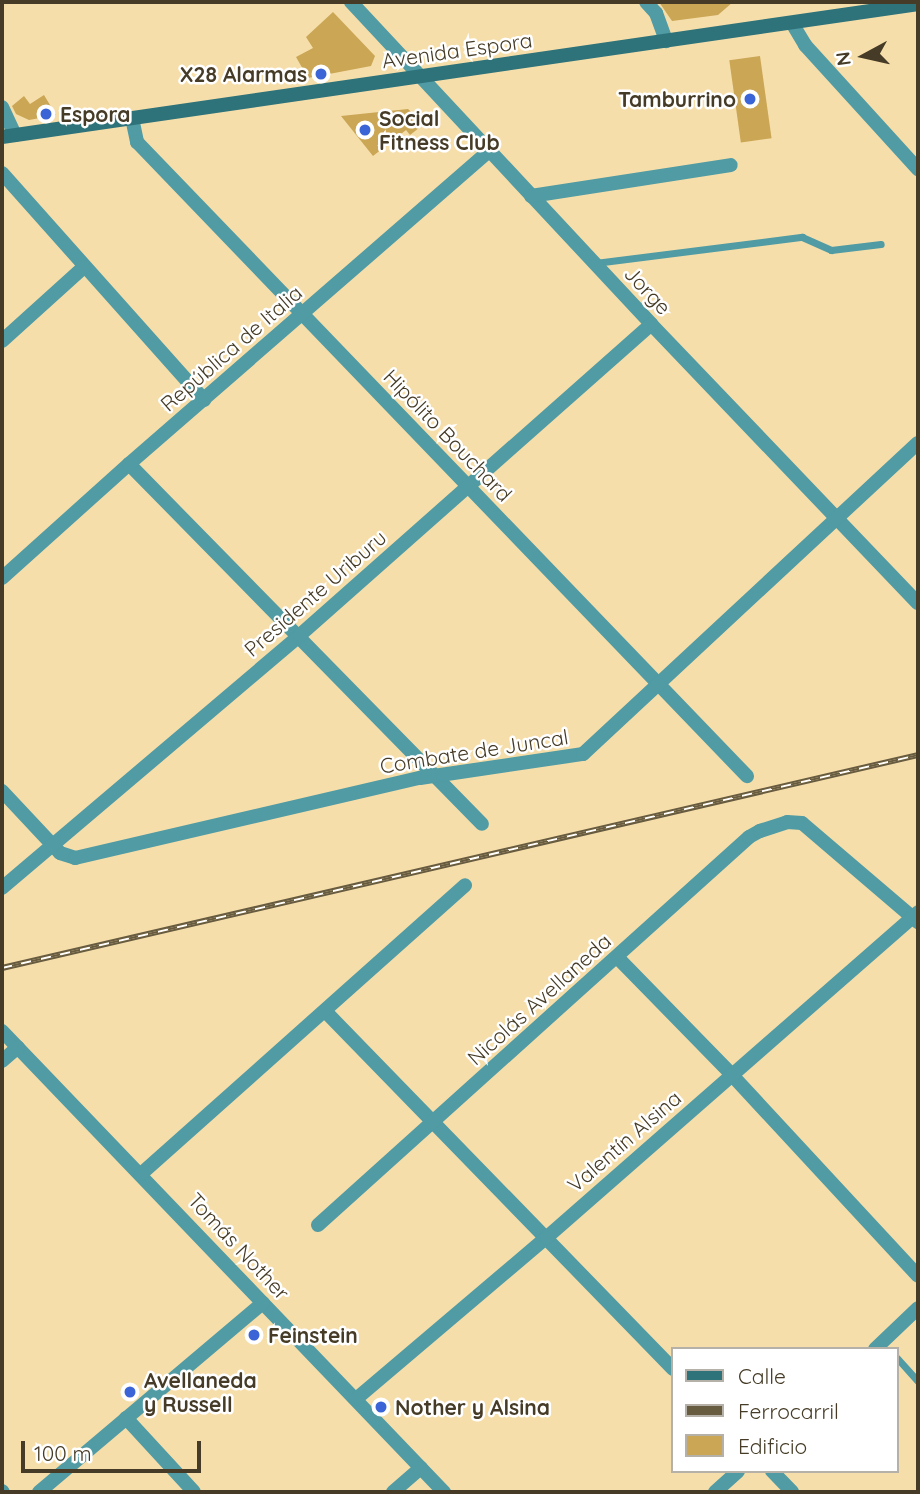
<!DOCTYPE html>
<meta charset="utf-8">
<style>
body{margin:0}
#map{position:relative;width:920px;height:1494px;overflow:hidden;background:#f6deaa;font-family:Quicksand,sans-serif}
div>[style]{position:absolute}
.building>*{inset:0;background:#caa655;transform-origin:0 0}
.lane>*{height:7px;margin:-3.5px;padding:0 3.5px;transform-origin:3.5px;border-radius:3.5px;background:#509ba4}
.street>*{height:14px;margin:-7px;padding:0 7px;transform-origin:7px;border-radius:7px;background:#509ba4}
.secondary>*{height:14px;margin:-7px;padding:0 7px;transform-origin:7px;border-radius:7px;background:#2e727a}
.rail>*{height:6px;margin-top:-3px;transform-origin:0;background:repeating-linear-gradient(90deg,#fff 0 10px,#675b40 0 20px);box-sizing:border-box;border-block:2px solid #675b40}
.dots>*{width:19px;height:19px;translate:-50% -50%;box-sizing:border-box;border:4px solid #fff;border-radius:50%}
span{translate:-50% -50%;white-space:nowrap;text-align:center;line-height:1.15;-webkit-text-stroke:5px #fff;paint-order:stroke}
.street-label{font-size:21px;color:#453b26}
.poi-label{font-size:21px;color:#453b26;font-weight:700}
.right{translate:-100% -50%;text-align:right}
.left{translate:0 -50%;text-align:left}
.frame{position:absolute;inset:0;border:4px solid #453b26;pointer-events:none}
.legend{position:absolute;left:671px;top:1347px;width:228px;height:126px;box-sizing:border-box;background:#fff;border:2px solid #b5b1a8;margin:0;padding:9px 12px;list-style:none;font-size:21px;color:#453b26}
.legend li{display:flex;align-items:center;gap:14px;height:35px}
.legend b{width:35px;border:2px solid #b5b1a8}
.north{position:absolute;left:829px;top:21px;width:70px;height:70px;-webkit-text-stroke:5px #fff;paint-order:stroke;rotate:262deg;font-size:19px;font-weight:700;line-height:28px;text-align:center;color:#453b26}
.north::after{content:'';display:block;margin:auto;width:24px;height:32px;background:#453b26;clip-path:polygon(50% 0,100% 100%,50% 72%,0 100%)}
.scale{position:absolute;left:21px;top:1441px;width:180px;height:32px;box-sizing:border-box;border:4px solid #453b26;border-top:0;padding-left:9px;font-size:21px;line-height:24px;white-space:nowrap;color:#453b26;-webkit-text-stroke:5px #fff;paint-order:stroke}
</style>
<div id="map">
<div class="building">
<i style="clip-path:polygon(659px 2px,733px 2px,718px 15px,672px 21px)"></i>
<i style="clip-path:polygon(333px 12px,375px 56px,371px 66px,308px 78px,296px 57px,313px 48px,306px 37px)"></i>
<i style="left:760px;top:56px;width:83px;height:31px;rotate:82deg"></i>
<i style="clip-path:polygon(44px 95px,56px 115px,29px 120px,16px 114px,12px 106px,24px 96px,30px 104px)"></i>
<i style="clip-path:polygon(408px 109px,424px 124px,410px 135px,406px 130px,373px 156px,341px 116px)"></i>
</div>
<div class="lane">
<i style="left:595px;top:263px;width:209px;rotate:-7.2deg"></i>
<i style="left:802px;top:237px;width:32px;rotate:24deg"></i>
<i style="left:831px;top:250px;width:50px;rotate:-6.8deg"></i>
<i style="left:897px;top:1358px;width:31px;rotate:48deg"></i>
</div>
<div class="street">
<i style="left:351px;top:2px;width:440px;rotate:47deg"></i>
<i style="left:651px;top:324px;width:386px;rotate:46.3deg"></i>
<i style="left:646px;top:2px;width:15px;rotate:48deg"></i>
<i style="left:656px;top:13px;width:30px;rotate:70deg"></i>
<i style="left:792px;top:23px;width:26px;rotate:59deg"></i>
<i style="left:805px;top:45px;width:168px;rotate:47.7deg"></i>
<i style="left:2px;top:107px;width:31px;rotate:65deg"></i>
<i style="left:132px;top:118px;width:25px;rotate:78deg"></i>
<i style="left:137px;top:142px;width:880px;rotate:46.11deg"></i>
<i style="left:2px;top:173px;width:304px;rotate:48.3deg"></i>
<i style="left:531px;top:196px;width:202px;rotate:-8.8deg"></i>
<i style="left:2px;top:341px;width:110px;rotate:-42.1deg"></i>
<i style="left:129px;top:464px;width:504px;rotate:45.56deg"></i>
<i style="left:2px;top:578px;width:171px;rotate:-41.9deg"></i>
<i style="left:129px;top:464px;width:477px;rotate:-41deg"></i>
<i style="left:2px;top:791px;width:85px;rotate:46.9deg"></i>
<i style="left:60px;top:853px;width:16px;rotate:18deg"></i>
<i style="left:75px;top:858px;width:354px;rotate:-13.1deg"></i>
<i style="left:420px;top:778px;width:165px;rotate:-8.4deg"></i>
<i style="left:583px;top:754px;width:457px;rotate:-42.9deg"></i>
<i style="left:2px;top:888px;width:391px;rotate:-40.3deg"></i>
<i style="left:300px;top:635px;width:469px;rotate:-41.5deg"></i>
<i style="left:617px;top:957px;width:163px;rotate:45.7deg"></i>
<i style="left:731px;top:1074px;width:275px;rotate:47.2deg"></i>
<i style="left:326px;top:1012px;width:498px;rotate:45.8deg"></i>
<i style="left:2px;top:1031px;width:639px;rotate:46.21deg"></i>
<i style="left:2px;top:1061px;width:21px;rotate:-41deg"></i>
<i style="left:141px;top:1174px;width:434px;rotate:-41.7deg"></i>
<i style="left:318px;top:1225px;width:580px;rotate:-41.99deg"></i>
<i style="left:749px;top:837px;width:13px;rotate:-29deg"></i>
<i style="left:760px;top:831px;width:28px;rotate:-18deg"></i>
<i style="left:787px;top:822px;width:15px;rotate:4deg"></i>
<i style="left:802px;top:823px;width:153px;rotate:40.5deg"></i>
<i style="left:875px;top:1349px;width:59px;rotate:-43.6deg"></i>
<i style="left:356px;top:1399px;width:249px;rotate:-40.3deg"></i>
<i style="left:546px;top:1238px;width:495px;rotate:-41.2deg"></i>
<i style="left:126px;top:1418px;width:100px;rotate:47.4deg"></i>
<i style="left:772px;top:1471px;width:29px;rotate:46deg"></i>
<i style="left:2px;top:1491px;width:1px;rotate:45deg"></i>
<i style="left:39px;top:1492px;width:293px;rotate:-40.2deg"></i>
<i style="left:393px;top:1492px;width:37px;rotate:-41deg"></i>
<i style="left:715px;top:1492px;width:31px;rotate:-42deg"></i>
</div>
<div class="secondary">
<i style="left:2px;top:137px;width:926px;rotate:-8.26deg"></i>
</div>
<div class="rail">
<i style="left:2px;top:968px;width:940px;rotate:-13.09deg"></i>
</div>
<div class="dots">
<i style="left:321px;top:74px;background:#3b65d6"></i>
<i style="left:750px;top:99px;background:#3b65d6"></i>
<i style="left:46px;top:114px;background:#3b65d6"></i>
<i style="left:365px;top:130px;background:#3b65d6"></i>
<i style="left:254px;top:1335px;background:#3b65d6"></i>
<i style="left:130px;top:1392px;background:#3b65d6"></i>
<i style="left:381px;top:1407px;background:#3b65d6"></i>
</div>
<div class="street-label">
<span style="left:457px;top:50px;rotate:-8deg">Avenida Espora</span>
<span style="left:648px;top:290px;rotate:47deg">Jorge</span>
<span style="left:231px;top:348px;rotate:-41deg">República de Italia</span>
<span style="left:448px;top:435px;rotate:46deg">Hipólito Bouchard</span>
<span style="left:315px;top:593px;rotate:-41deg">Presidente Uriburu</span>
<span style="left:474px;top:751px;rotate:-9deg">Combate de Juncal</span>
<span style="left:539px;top:999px;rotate:-42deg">Nicolás Avellaneda</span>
<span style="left:624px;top:1141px;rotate:-41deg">Valentín Alsina</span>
<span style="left:239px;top:1246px;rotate:47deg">Tomás Nother</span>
</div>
<div class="poi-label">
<span class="right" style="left:307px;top:74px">X28 Alarmas</span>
<span class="right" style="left:736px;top:99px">Tamburrino</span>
<span class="left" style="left:60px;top:114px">Espora</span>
<span class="left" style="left:379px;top:130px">Social<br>Fitness Club</span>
<span class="left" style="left:268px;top:1335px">Feinstein</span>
<span class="left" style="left:144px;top:1392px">Avellaneda<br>y Russell</span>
<span class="left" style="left:395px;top:1407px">Nother y Alsina</span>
</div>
<div class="frame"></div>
<ul class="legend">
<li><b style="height:9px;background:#2e727a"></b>Calle</li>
<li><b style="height:9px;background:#675b40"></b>Ferrocarril</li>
<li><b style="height:19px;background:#caa655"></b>Edificio</li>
</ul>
<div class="north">N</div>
<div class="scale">100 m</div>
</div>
